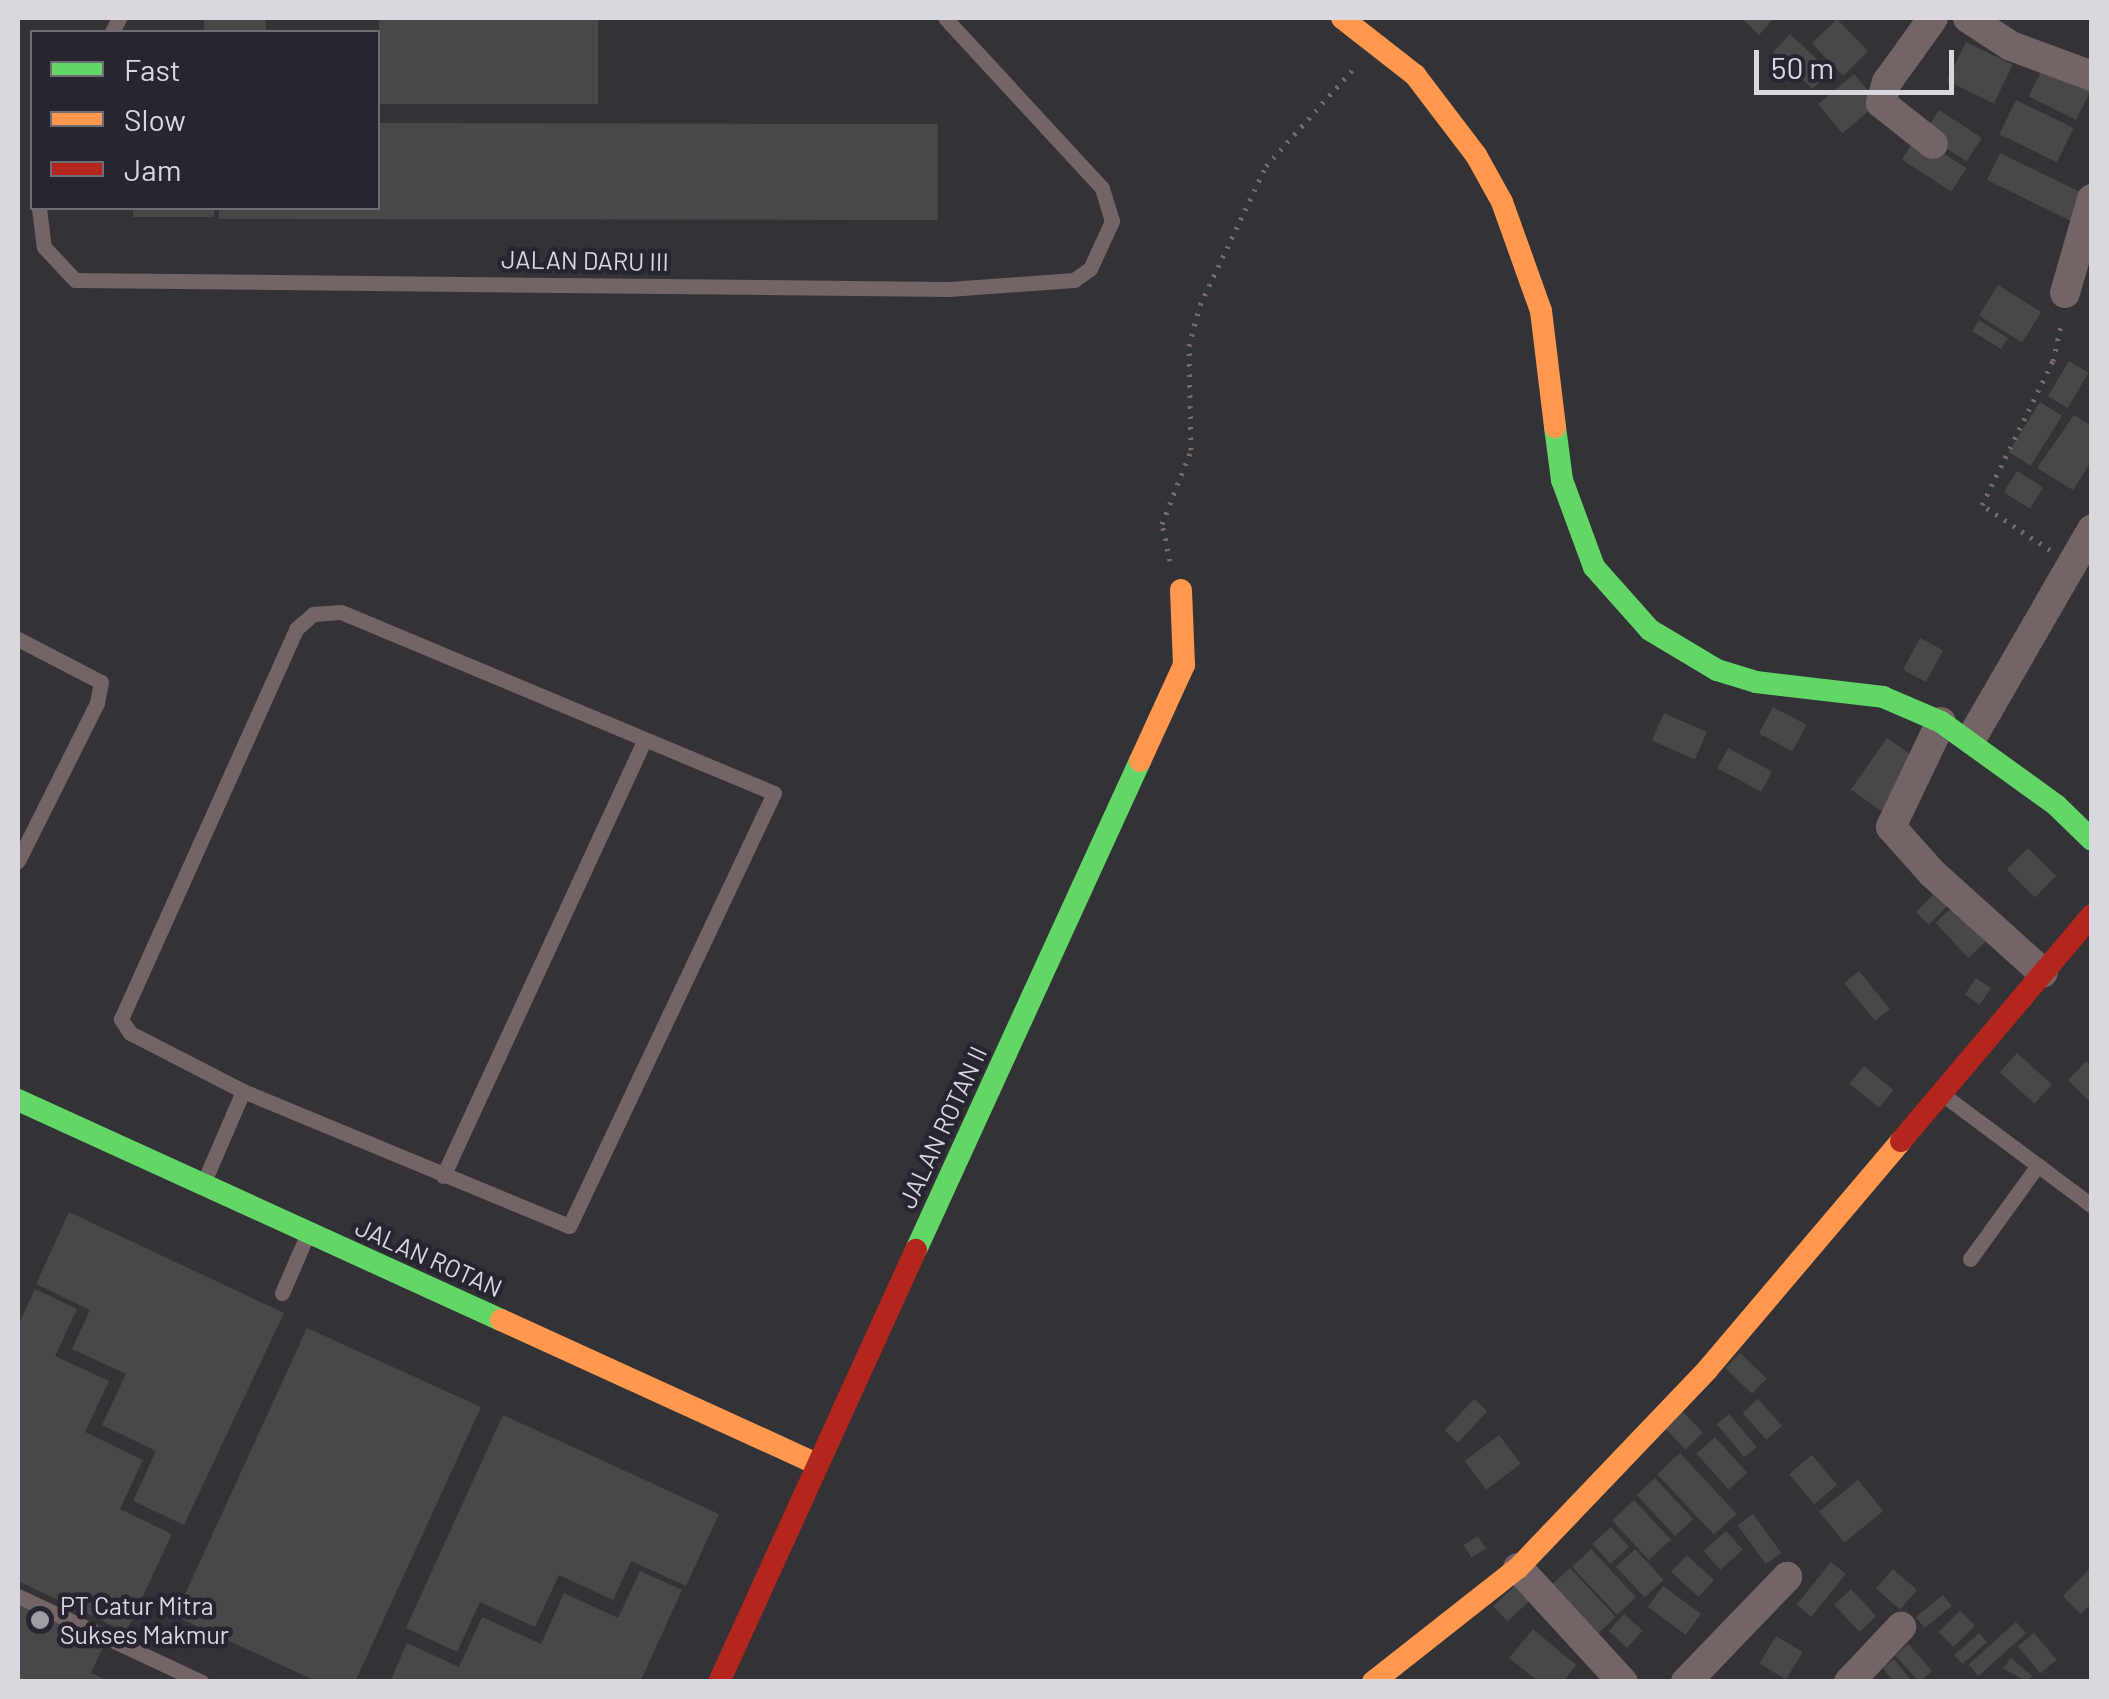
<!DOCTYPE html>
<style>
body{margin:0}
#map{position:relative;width:2109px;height:1699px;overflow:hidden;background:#323237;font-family:Barlow,sans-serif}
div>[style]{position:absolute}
.building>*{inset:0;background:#494748;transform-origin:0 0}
.path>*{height:5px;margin-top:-2.5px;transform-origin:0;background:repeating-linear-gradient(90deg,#766a6d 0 2.5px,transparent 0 10.5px)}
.lane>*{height:15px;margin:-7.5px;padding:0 7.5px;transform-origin:7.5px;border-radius:7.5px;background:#736465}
.street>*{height:30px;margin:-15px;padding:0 15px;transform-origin:15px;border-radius:15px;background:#736465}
.fast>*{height:22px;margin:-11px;padding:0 11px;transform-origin:11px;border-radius:11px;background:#63d668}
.slow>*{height:22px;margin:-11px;padding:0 11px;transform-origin:11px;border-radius:11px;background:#ff974d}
.jam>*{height:22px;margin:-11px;padding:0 11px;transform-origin:11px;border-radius:11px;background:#b3261e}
.dots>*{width:28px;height:28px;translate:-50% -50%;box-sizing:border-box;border:5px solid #262530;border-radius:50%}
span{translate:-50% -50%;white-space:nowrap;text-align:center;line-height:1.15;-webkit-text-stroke:9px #262530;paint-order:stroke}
.street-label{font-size:25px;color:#d9d8df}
.poi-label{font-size:25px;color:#d9d8df}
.left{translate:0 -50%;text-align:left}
.frame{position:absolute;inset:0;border:20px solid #d9d8df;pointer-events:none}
.legend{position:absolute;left:30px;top:30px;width:350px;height:180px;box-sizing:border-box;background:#262530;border:2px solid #6e6d76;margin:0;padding:12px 18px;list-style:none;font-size:30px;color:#d9d8df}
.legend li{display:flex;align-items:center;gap:20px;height:50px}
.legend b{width:50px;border:2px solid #6e6d76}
.scale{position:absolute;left:1754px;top:50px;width:200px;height:45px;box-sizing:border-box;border:5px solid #d9d8df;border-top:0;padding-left:12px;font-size:30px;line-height:35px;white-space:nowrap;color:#d9d8df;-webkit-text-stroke:8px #262530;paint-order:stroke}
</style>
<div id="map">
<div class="building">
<i style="left:204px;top:18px;width:62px;height:16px"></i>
<i style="left:379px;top:18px;width:219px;height:86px"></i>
<i style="clip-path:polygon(1741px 18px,1774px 18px,1759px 35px)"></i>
<i style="left:1837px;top:19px;width:45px;height:35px;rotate:46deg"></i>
<i style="left:1790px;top:34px;width:54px;height:25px;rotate:43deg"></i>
<i style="left:1966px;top:42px;width:52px;height:43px;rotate:26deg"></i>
<i style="left:2044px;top:65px;width:53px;height:35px;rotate:26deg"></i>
<i style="left:1854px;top:74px;width:38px;height:47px;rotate:50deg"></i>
<i style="left:2016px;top:100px;width:64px;height:38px;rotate:26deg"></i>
<i style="left:1939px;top:110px;width:51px;height:28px;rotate:33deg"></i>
<i style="clip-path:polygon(378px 123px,938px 124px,938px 220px,219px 219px,219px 208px,378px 208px)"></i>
<i style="left:1917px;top:136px;width:59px;height:28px;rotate:33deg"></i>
<i style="left:2000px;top:153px;width:96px;height:30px;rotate:26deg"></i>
<i style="left:133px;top:208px;width:81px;height:9px"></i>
<i style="left:1998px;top:285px;width:51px;height:36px;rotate:32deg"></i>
<i style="left:1979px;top:320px;width:34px;height:13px;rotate:32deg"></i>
<i style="left:2069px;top:361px;width:23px;height:41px;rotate:31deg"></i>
<i style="left:2040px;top:402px;width:26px;height:59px;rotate:32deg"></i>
<i style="clip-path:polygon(2074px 415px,2092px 426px,2092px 460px,2073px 490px,2037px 468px)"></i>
<i style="left:2017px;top:471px;width:31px;height:25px;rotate:32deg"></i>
<i style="left:1920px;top:638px;width:26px;height:36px;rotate:28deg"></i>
<i style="left:1773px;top:707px;width:38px;height:30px;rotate:28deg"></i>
<i style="left:1664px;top:713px;width:47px;height:30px;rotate:24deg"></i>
<i style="left:1887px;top:738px;width:40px;height:63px;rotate:35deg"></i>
<i style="left:1728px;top:748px;width:50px;height:23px;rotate:28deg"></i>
<i style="left:2028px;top:848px;width:40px;height:30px;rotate:45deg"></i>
<i style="left:1937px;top:891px;width:18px;height:30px;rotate:45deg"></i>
<i style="left:1959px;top:901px;width:48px;height:32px;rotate:47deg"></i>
<i style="left:1859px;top:971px;width:49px;height:19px;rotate:51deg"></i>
<i style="left:1976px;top:978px;width:18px;height:20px;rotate:34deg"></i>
<i style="left:2017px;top:1053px;width:47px;height:26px;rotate:42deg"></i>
<i style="clip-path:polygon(2086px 1061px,2092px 1067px,2092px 1104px,2068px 1080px)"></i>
<i style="left:1864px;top:1066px;width:38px;height:23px;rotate:39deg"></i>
<i style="clip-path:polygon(69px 1212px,284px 1313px,184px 1525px,133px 1501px,156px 1451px,102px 1425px,126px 1374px,72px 1349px,90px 1310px,36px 1284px)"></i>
<i style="clip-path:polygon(35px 1289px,77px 1309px,55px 1356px,109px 1381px,85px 1432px,143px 1460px,120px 1509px,172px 1534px,126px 1632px,18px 1581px,18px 1326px)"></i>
<i style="clip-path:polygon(307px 1328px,481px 1407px,355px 1682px,318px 1682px,175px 1616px)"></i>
<i style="left:1740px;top:1353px;width:37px;height:21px;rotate:44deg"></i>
<i style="left:1474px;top:1399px;width:18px;height:43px;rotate:43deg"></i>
<i style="left:1758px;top:1399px;width:36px;height:21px;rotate:48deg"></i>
<i style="left:1680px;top:1409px;width:33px;height:24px;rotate:46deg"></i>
<i style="left:1729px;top:1414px;width:43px;height:16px;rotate:50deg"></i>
<i style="clip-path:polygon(503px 1415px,719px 1514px,686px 1586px,631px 1561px,613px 1600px,559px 1575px,535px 1627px,480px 1602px,457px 1652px,406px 1628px)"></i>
<i style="left:1499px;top:1435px;width:36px;height:43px;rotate:53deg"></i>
<i style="left:1715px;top:1437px;width:48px;height:25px;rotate:48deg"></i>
<i style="left:1680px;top:1453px;width:83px;height:31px;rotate:47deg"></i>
<i style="left:1812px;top:1455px;width:39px;height:30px;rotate:50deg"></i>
<i style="left:1655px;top:1478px;width:56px;height:25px;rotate:47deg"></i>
<i style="left:1858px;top:1480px;width:40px;height:50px;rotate:51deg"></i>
<i style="left:1634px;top:1500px;width:54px;height:30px;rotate:47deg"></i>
<i style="left:1753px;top:1514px;width:48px;height:19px;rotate:54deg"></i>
<i style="left:1611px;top:1527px;width:27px;height:25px;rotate:48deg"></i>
<i style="left:1726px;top:1531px;width:25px;height:30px;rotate:48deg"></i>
<i style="left:1478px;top:1536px;width:15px;height:17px;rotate:58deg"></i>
<i style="left:1591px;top:1549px;width:66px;height:26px;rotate:47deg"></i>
<i style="left:1635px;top:1549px;width:42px;height:26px;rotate:47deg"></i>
<i style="left:1687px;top:1555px;width:37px;height:23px;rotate:43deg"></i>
<i style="left:1831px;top:1562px;width:19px;height:55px;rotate:39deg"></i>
<i style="clip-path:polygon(2092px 1566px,2092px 1603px,2081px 1614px,2063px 1596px)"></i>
<i style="left:1570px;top:1568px;width:67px;height:25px;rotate:47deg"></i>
<i style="left:1893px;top:1569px;width:32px;height:26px;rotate:41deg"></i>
<i style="clip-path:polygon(640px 1571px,682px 1590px,640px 1682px,390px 1682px,407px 1643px,459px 1667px,482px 1617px,541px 1644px,564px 1593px,618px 1618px)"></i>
<i style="left:1518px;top:1583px;width:21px;height:34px;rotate:47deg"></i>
<i style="left:1663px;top:1586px;width:47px;height:26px;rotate:36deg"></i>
<i style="left:1851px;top:1589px;width:37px;height:23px;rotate:47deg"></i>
<i style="left:1943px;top:1595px;width:14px;height:35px;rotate:51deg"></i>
<i style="clip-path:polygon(18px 1600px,106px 1641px,91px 1673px,110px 1682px,18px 1682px)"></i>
<i style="left:1960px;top:1611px;width:21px;height:30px;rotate:45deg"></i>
<i style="left:1624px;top:1614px;width:25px;height:23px;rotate:42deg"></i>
<i style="left:2016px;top:1622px;width:15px;height:64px;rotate:48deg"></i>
<i style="clip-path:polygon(1533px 1629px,1576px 1665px,1563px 1682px,1539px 1682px,1509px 1658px)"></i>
<i style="left:1979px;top:1633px;width:12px;height:33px;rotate:48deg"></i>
<i style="left:2034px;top:1633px;width:35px;height:21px;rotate:50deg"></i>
<i style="left:1776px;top:1636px;width:31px;height:32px;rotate:31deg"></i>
<i style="left:1908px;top:1644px;width:36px;height:17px;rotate:48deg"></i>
<i style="clip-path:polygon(2011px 1658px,2032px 1676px,2027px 1682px,2003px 1668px)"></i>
<i style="clip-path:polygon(1894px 1659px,1912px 1682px,1894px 1682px,1883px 1668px)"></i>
</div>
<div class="path">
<i style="left:2050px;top:550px;width:82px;rotate:-146.5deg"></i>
<i style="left:1982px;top:505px;width:161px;rotate:-63.8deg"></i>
<i style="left:2053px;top:361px;width:41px;rotate:-77.3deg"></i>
<i style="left:1170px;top:561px;width:38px;rotate:-102deg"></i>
<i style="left:1162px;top:524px;width:79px;rotate:-68.6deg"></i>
<i style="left:1191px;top:450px;width:104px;rotate:-91.1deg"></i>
<i style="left:1189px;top:346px;width:42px;rotate:-75deg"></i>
<i style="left:1200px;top:305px;width:154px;rotate:-64.6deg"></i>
<i style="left:1266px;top:166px;width:135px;rotate:-48deg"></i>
</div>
<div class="lane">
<i style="left:112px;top:32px;width:16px;rotate:-63deg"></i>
<i style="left:39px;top:208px;width:39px;rotate:83deg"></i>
<i style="left:44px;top:247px;width:45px;rotate:46.8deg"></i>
<i style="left:75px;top:280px;width:874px;rotate:0.59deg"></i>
<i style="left:949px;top:289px;width:125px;rotate:-4.1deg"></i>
<i style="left:1074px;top:280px;width:19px;rotate:-35deg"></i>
<i style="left:1090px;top:269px;width:53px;rotate:-65.4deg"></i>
<i style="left:1112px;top:221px;width:34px;rotate:-107deg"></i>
<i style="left:1102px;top:188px;width:231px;rotate:-132.7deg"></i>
<i style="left:18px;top:639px;width:93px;rotate:27.4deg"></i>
<i style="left:101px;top:682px;width:21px;rotate:101deg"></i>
<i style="left:97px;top:703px;width:177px;rotate:116.6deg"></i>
<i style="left:1942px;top:1094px;width:187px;rotate:36.7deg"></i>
<i style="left:443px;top:1176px;width:479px;rotate:-65.2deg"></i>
<i style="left:203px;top:1184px;width:101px;rotate:-66.7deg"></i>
<i style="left:243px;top:1091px;width:127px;rotate:-152.8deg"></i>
<i style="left:130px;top:1033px;width:17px;rotate:-123deg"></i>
<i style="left:121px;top:1019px;width:427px;rotate:-65.8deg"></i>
<i style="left:296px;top:629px;width:23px;rotate:-41deg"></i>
<i style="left:313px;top:614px;width:28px;rotate:-4deg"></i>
<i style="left:341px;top:612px;width:469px;rotate:22.7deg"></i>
<i style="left:774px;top:793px;width:479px;rotate:115.3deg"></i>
<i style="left:569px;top:1226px;width:353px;rotate:-157.5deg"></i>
<i style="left:1970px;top:1259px;width:116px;rotate:-54.1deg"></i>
<i style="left:282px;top:1293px;width:65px;rotate:-66.6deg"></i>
<i style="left:18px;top:1596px;width:203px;rotate:25.1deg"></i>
</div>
<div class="street">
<i style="left:1933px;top:18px;width:79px;rotate:125.7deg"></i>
<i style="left:1887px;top:82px;width:22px;rotate:106deg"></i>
<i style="left:1881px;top:103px;width:66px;rotate:38.3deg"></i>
<i style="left:1968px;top:18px;width:51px;rotate:33.1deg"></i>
<i style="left:2011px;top:46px;width:86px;rotate:20.3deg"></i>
<i style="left:2065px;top:293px;width:98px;rotate:-74deg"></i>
<i style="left:1941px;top:722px;width:116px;rotate:115.5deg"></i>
<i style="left:1891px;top:827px;width:62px;rotate:48.3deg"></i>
<i style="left:1932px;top:873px;width:149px;rotate:42deg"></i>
<i style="left:1971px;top:739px;width:242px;rotate:-60deg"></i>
<i style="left:1518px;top:1568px;width:155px;rotate:47.4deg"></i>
<i style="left:1686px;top:1682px;width:146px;rotate:-46.1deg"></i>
<i style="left:1849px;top:1682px;width:76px;rotate:-46.6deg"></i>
</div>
<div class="fast">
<i style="left:1555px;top:427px;width:53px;rotate:82.5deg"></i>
<i style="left:1562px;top:480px;width:93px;rotate:69.8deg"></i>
<i style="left:1594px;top:567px;width:84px;rotate:48.4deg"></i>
<i style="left:1650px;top:630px;width:78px;rotate:30.8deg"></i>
<i style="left:1717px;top:670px;width:41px;rotate:17.1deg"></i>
<i style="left:1756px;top:682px;width:128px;rotate:6.7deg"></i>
<i style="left:1883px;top:697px;width:63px;rotate:23.3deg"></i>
<i style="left:1941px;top:722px;width:142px;rotate:35.8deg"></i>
<i style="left:2056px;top:805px;width:50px;rotate:44.2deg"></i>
<i style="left:18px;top:1100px;width:531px;rotate:24.49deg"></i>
<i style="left:916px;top:1250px;width:538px;rotate:-65.39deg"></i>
</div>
<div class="slow">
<i style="left:1342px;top:18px;width:93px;rotate:38deg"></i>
<i style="left:1415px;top:75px;width:101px;rotate:52.7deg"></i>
<i style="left:1476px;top:155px;width:54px;rotate:61deg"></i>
<i style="left:1502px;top:202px;width:116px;rotate:70.3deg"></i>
<i style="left:1541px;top:311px;width:117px;rotate:83.1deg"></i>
<i style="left:1140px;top:761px;width:106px;rotate:-65.4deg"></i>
<i style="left:1184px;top:665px;width:75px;rotate:-92.3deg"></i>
<i style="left:501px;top:1320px;width:347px;rotate:24.5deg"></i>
<i style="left:1373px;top:1682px;width:184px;rotate:-38.2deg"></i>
<i style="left:1518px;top:1568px;width:274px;rotate:-46.3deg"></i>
<i style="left:1707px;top:1370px;width:300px;rotate:-49.7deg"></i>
</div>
<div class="jam">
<i style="left:1901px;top:1141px;width:296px;rotate:-49.8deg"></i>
<i style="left:719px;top:1682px;width:475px;rotate:-65.5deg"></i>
</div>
<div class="dots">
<i style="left:40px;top:1620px;background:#9f9ea4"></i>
</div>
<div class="street-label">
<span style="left:585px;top:260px;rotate:1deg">JALAN DARU III</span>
<span style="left:942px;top:1127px;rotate:-65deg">JALAN ROTAN II</span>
<span style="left:429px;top:1257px;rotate:24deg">JALAN ROTAN</span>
</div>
<div class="poi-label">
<span class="left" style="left:60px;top:1620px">PT Catur Mitra<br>Sukses Makmur</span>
</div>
<div class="frame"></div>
<ul class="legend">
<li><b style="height:12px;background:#63d668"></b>Fast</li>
<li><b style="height:12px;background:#ff974d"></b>Slow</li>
<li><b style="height:12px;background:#b3261e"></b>Jam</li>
</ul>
<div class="scale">50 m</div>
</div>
